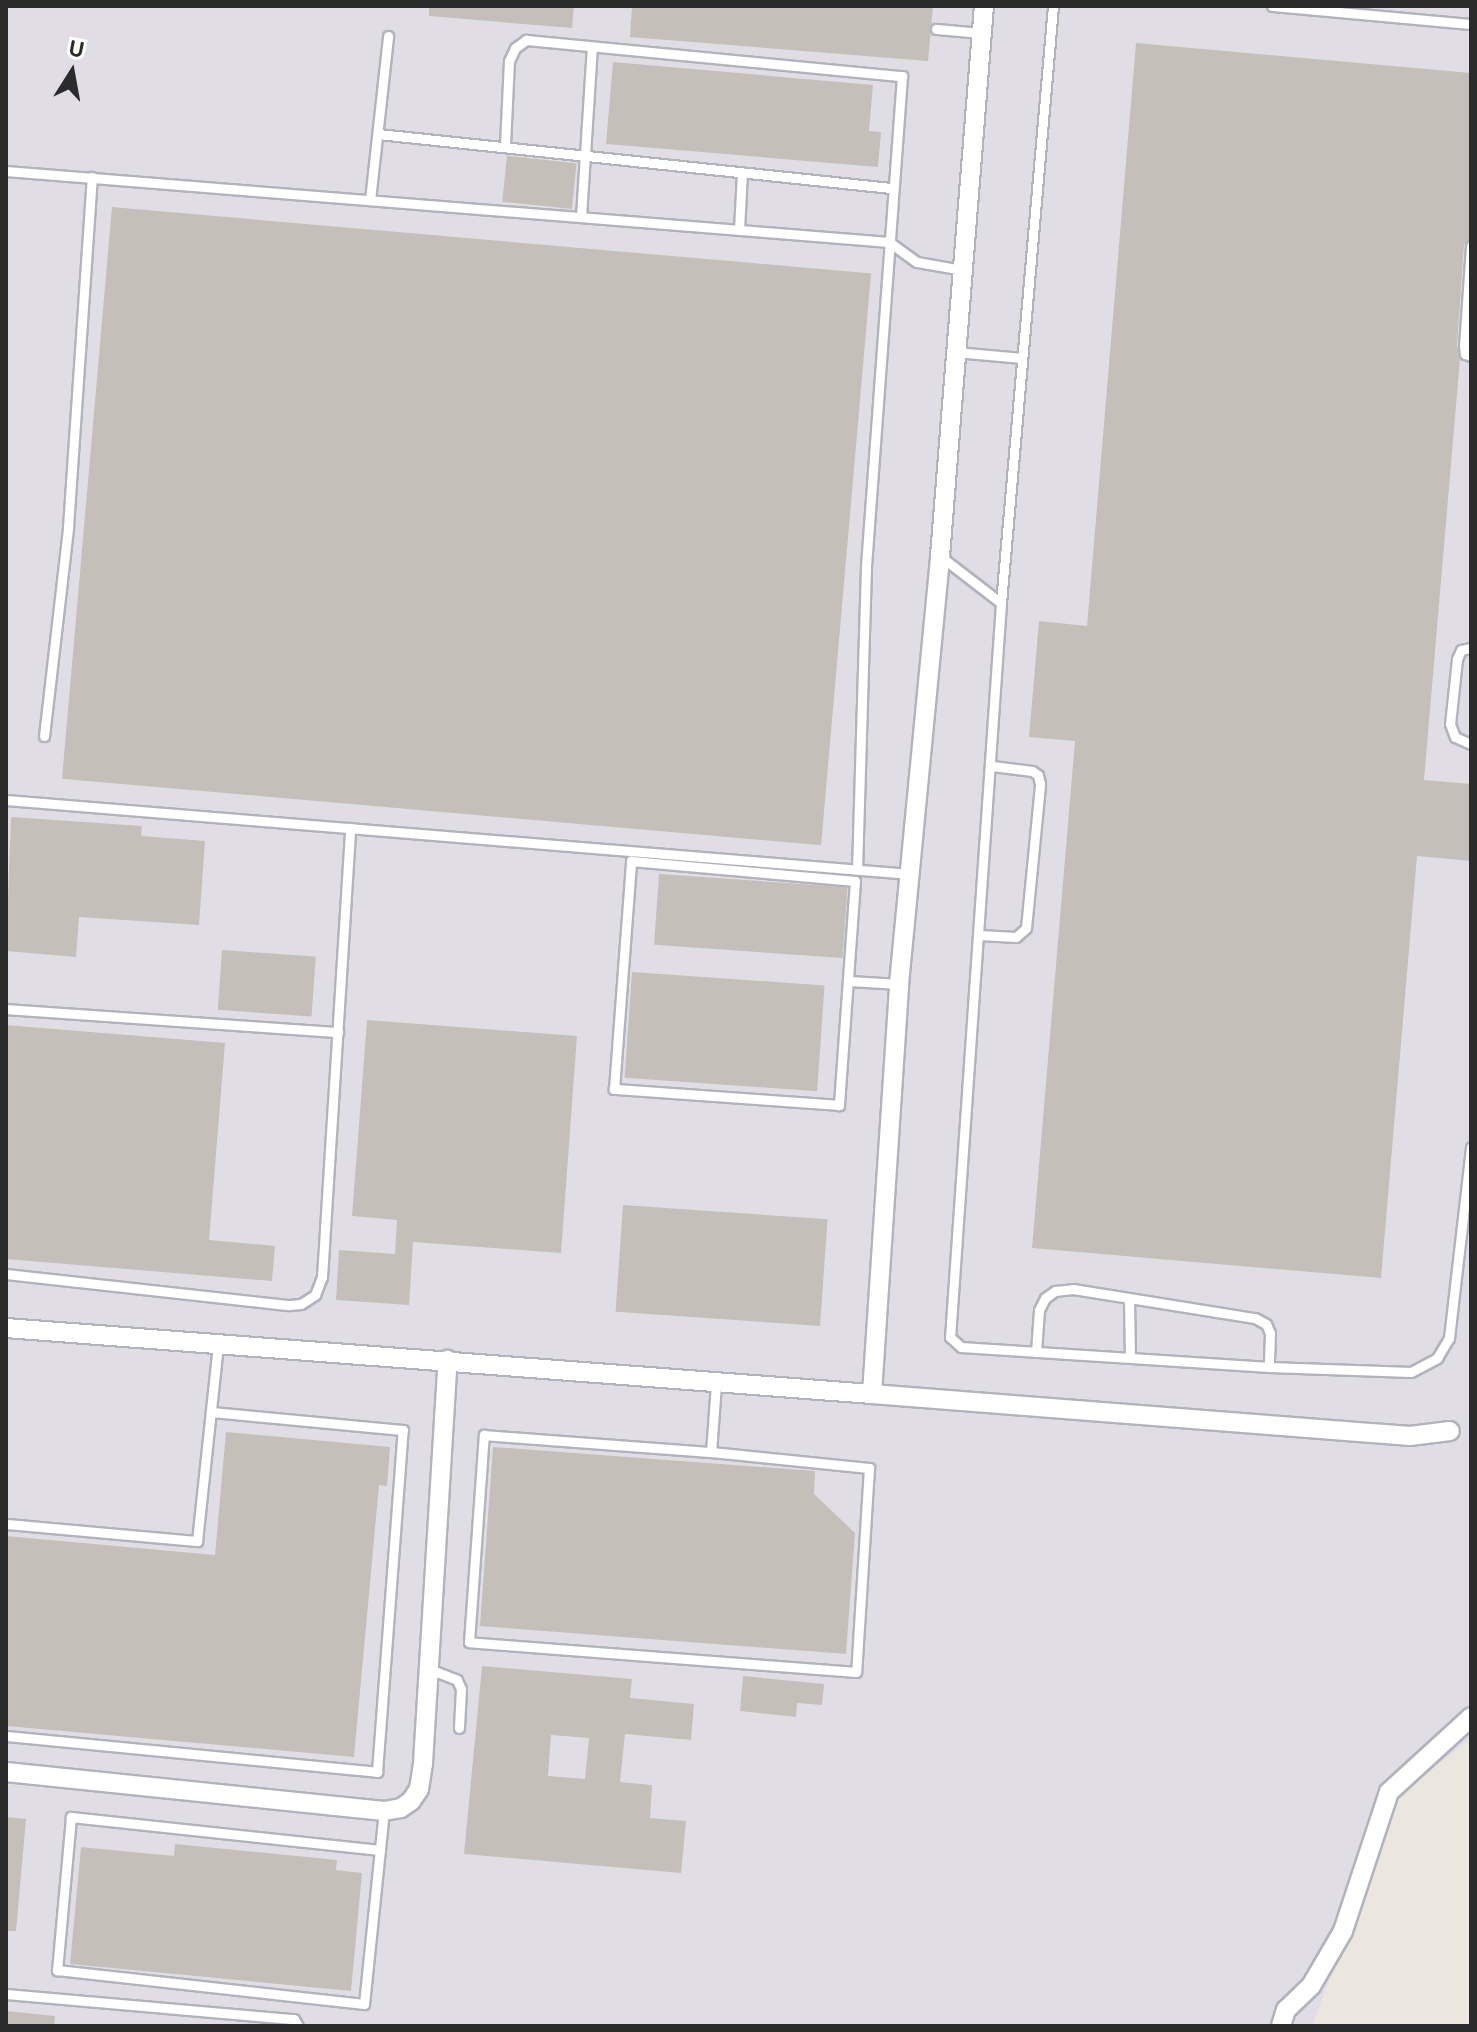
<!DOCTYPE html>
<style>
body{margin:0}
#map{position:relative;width:1477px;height:2032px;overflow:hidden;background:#ebe6de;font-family:Ubuntu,sans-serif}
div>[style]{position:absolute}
.industrial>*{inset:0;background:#e0dee4}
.building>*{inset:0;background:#c4c0b9;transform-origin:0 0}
.roads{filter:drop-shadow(2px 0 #b1b3bd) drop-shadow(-2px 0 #b1b3bd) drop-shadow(0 2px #b1b3bd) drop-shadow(0 -2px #b1b3bd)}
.lane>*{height:9px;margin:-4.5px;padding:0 4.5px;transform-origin:4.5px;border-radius:4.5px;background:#fff}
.street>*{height:18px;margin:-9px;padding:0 9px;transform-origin:9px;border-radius:9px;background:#fff}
span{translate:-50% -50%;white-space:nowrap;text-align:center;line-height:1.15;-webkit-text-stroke:8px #fff;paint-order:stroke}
.frame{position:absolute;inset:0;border:8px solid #2b2b2b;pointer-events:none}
.north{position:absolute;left:32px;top:32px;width:80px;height:80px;-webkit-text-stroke:6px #fff;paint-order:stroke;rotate:11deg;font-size:22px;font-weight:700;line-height:32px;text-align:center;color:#2b2b2b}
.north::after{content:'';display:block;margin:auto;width:28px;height:36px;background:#2b2b2b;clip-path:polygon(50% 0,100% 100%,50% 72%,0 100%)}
</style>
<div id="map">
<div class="industrial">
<i style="clip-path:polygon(6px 6px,1471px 6px,1471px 1738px,1398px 1796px,1312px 2026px,6px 2026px)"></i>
</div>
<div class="building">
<i style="clip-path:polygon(429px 6px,574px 6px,572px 28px,429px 16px)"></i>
<i style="clip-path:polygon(632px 6px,933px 6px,928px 61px,630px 37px)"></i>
<i style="clip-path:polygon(1136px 43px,1471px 73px,1471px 229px,1470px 239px,1464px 245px,1457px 345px,1460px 359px,1424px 780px,1471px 784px,1471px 861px,1417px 856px,1381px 1278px,1032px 1248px,1075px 741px,1029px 737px,1039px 621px,1087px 626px)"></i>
<i style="clip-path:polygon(613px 62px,873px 85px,869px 131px,881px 132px,878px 167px,606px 144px)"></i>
<i style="left:507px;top:156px;width:70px;height:46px;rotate:6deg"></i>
<i style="left:112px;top:207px;width:762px;height:574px;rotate:5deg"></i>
<i style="clip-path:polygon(11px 817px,142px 826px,141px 836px,205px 841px,199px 925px,79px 917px,76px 957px,6px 951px)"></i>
<i style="left:659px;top:874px;width:189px;height:71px;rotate:4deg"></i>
<i style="left:222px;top:950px;width:94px;height:60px;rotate:4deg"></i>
<i style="left:632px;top:972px;width:193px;height:106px;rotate:4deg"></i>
<i style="clip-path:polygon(367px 1020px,577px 1036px,561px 1253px,413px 1242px,409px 1305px,336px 1300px,339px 1250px,395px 1254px,397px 1220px,352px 1216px)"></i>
<i style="clip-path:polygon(6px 1025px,225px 1043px,209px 1240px,275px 1246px,272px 1281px,6px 1259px)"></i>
<i style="left:623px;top:1205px;width:205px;height:107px;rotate:4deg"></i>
<i style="clip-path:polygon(226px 1432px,390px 1447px,387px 1486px,379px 1485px,354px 1757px,6px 1726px,6px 1536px,215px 1555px)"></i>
<i style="clip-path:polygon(493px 1447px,815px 1471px,814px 1494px,855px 1533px,846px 1654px,480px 1626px)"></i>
<i style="clip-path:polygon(evenodd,482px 1666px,632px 1679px,630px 1698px,694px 1704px,691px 1740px,625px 1734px,620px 1782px,652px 1785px,650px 1818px,686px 1821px,681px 1873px,464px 1854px,482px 1666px,551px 1735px,589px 1738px,585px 1779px,548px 1776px,551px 1735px)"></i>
<i style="clip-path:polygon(743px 1676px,824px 1684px,822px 1705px,797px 1703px,796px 1717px,740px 1711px)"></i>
<i style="clip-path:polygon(6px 1817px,26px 1819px,16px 1931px,6px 1931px)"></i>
<i style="clip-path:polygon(175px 1844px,337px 1860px,336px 1870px,362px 1873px,351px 1991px,70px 1964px,81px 1847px,174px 1856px)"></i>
<i style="clip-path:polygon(6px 2011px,55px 2016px,54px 2026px,6px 2026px)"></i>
</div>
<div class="roads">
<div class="lane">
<i style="left:1053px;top:6px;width:599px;rotate:94.98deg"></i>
<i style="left:1001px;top:603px;width:736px;rotate:93.97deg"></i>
<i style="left:950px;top:1337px;width:15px;rotate:42deg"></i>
<i style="left:961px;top:1347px;width:309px;rotate:3.7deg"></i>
<i style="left:1269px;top:1367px;width:142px;rotate:2deg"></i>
<i style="left:1411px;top:1372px;width:30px;rotate:-28deg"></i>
<i style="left:1437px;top:1358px;width:23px;rotate:-59deg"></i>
<i style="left:1449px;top:1338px;width:192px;rotate:-83.4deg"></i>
<i style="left:1272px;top:6px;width:200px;rotate:5.2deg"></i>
<i style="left:936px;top:29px;width:46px;rotate:5deg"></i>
<i style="left:378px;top:134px;width:516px;rotate:6.01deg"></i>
<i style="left:505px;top:145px;width:84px;rotate:-87.3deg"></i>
<i style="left:509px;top:61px;width:14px;rotate:-65deg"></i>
<i style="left:515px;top:48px;width:14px;rotate:-36deg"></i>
<i style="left:526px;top:40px;width:378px;rotate:5.5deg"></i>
<i style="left:902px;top:76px;width:492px;rotate:94.2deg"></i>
<i style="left:866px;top:567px;width:302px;rotate:91.7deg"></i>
<i style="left:6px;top:171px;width:886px;rotate:4.6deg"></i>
<i style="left:889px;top:242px;width:34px;rotate:36deg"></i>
<i style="left:917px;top:262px;width:47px;rotate:9.9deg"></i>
<i style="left:370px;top:200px;width:165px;rotate:-83.7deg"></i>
<i style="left:581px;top:216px;width:168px;rotate:-86.3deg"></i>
<i style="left:739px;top:230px;width:58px;rotate:-87deg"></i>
<i style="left:1471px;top:246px;width:100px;rotate:94deg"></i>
<i style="left:1464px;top:346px;width:8px;rotate:83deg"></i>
<i style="left:1465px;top:354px;width:6px;rotate:18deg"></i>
<i style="left:954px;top:352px;width:67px;rotate:5.1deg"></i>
<i style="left:940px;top:556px;width:77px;rotate:37.6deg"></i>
<i style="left:1471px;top:648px;width:10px;rotate:169deg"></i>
<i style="left:1461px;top:650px;width:10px;rotate:114deg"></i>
<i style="left:1457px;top:659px;width:65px;rotate:96.1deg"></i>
<i style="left:1450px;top:724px;width:14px;rotate:69deg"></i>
<i style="left:1455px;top:737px;width:17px;rotate:24deg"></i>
<i style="left:44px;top:736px;width:210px;rotate:-83.4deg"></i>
<i style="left:68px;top:527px;width:351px;rotate:-86.1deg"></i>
<i style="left:6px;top:800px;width:907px;rotate:4.68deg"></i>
<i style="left:631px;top:861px;width:225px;rotate:5.1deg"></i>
<i style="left:855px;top:881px;width:225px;rotate:94.1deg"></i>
<i style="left:839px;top:1105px;width:226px;rotate:-175.9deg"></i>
<i style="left:614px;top:1089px;width:229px;rotate:-85.7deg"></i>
<i style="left:979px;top:935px;width:37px;rotate:3deg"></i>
<i style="left:1016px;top:937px;width:13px;rotate:-42deg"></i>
<i style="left:1026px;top:928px;width:145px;rotate:-84.4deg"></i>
<i style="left:1040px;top:784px;width:9px;rotate:-103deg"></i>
<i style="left:1038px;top:775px;width:7px;rotate:-146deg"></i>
<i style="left:1032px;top:771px;width:40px;rotate:-172.9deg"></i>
<i style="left:849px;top:981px;width:50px;rotate:3.4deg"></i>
<i style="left:6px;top:1009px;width:333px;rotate:4deg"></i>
<i style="left:6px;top:1274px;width:285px;rotate:6.3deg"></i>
<i style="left:289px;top:1305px;width:12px;rotate:-5deg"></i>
<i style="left:301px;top:1304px;width:17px;rotate:-33deg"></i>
<i style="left:315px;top:1295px;width:19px;rotate:-69deg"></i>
<i style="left:322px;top:1277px;width:450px;rotate:-86.4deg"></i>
<i style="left:1129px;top:1300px;width:57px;rotate:89deg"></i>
<i style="left:1036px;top:1352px;width:42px;rotate:-85.9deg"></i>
<i style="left:1039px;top:1310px;width:13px;rotate:-63deg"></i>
<i style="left:1045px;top:1298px;width:12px;rotate:-35deg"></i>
<i style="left:1055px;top:1291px;width:18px;rotate:-6deg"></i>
<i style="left:1073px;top:1289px;width:184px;rotate:9.1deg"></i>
<i style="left:1255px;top:1318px;width:13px;rotate:29deg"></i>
<i style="left:1266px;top:1324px;width:10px;rotate:66deg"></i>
<i style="left:1270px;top:1333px;width:34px;rotate:92deg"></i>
<i style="left:711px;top:1452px;width:159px;rotate:5.8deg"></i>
<i style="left:869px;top:1468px;width:204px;rotate:93.6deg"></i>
<i style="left:856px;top:1672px;width:388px;rotate:-175.6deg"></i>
<i style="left:469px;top:1642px;width:208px;rotate:-85.9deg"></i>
<i style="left:484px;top:1435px;width:228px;rotate:4.3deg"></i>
<i style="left:711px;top:1452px;width:68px;rotate:-85.8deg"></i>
<i style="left:6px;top:1524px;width:192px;rotate:5.1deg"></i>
<i style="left:197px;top:1541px;width:198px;rotate:-83.9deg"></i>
<i style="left:429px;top:1669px;width:30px;rotate:21deg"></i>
<i style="left:457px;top:1680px;width:10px;rotate:66deg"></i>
<i style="left:461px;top:1689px;width:39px;rotate:93deg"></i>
<i style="left:6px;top:1736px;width:373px;rotate:5.5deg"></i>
<i style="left:377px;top:1772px;width:343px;rotate:-85.7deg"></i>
<i style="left:403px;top:1430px;width:193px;rotate:-174.6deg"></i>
<i style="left:380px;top:1850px;width:311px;rotate:-173.9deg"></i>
<i style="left:71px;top:1817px;width:154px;rotate:95.2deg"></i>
<i style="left:57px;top:1970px;width:309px;rotate:6.3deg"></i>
<i style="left:364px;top:2004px;width:194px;rotate:-84.1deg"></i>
<i style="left:6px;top:1994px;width:289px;rotate:5deg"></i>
<i style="left:294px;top:2019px;width:8px;rotate:60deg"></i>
</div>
<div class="street">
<i style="left:6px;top:1328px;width:869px;rotate:4.36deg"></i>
<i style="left:872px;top:1394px;width:411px;rotate:-86.2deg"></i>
<i style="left:899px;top:984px;width:430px;rotate:-84.5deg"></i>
<i style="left:940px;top:556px;width:552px;rotate:-85.43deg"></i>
<i style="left:872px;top:1394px;width:540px;rotate:4.46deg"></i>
<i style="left:1410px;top:1436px;width:40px;rotate:-7.1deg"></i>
<i style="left:6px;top:1772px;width:380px;rotate:5.9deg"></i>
<i style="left:384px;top:1811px;width:17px;rotate:-10deg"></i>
<i style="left:401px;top:1808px;width:12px;rotate:-35deg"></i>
<i style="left:411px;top:1801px;width:14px;rotate:-56deg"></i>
<i style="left:419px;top:1789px;width:26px;rotate:-81deg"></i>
<i style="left:423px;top:1763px;width:404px;rotate:-86.5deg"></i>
<i style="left:1281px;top:2026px;width:17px;rotate:-73deg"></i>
<i style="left:1286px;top:2010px;width:35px;rotate:-44deg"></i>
<i style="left:1311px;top:1986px;width:64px;rotate:-59.8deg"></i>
<i style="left:1343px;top:1931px;width:146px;rotate:-71.7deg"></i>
<i style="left:1389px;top:1792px;width:111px;rotate:-42.4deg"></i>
</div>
</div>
<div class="frame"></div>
<div class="north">U</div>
</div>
